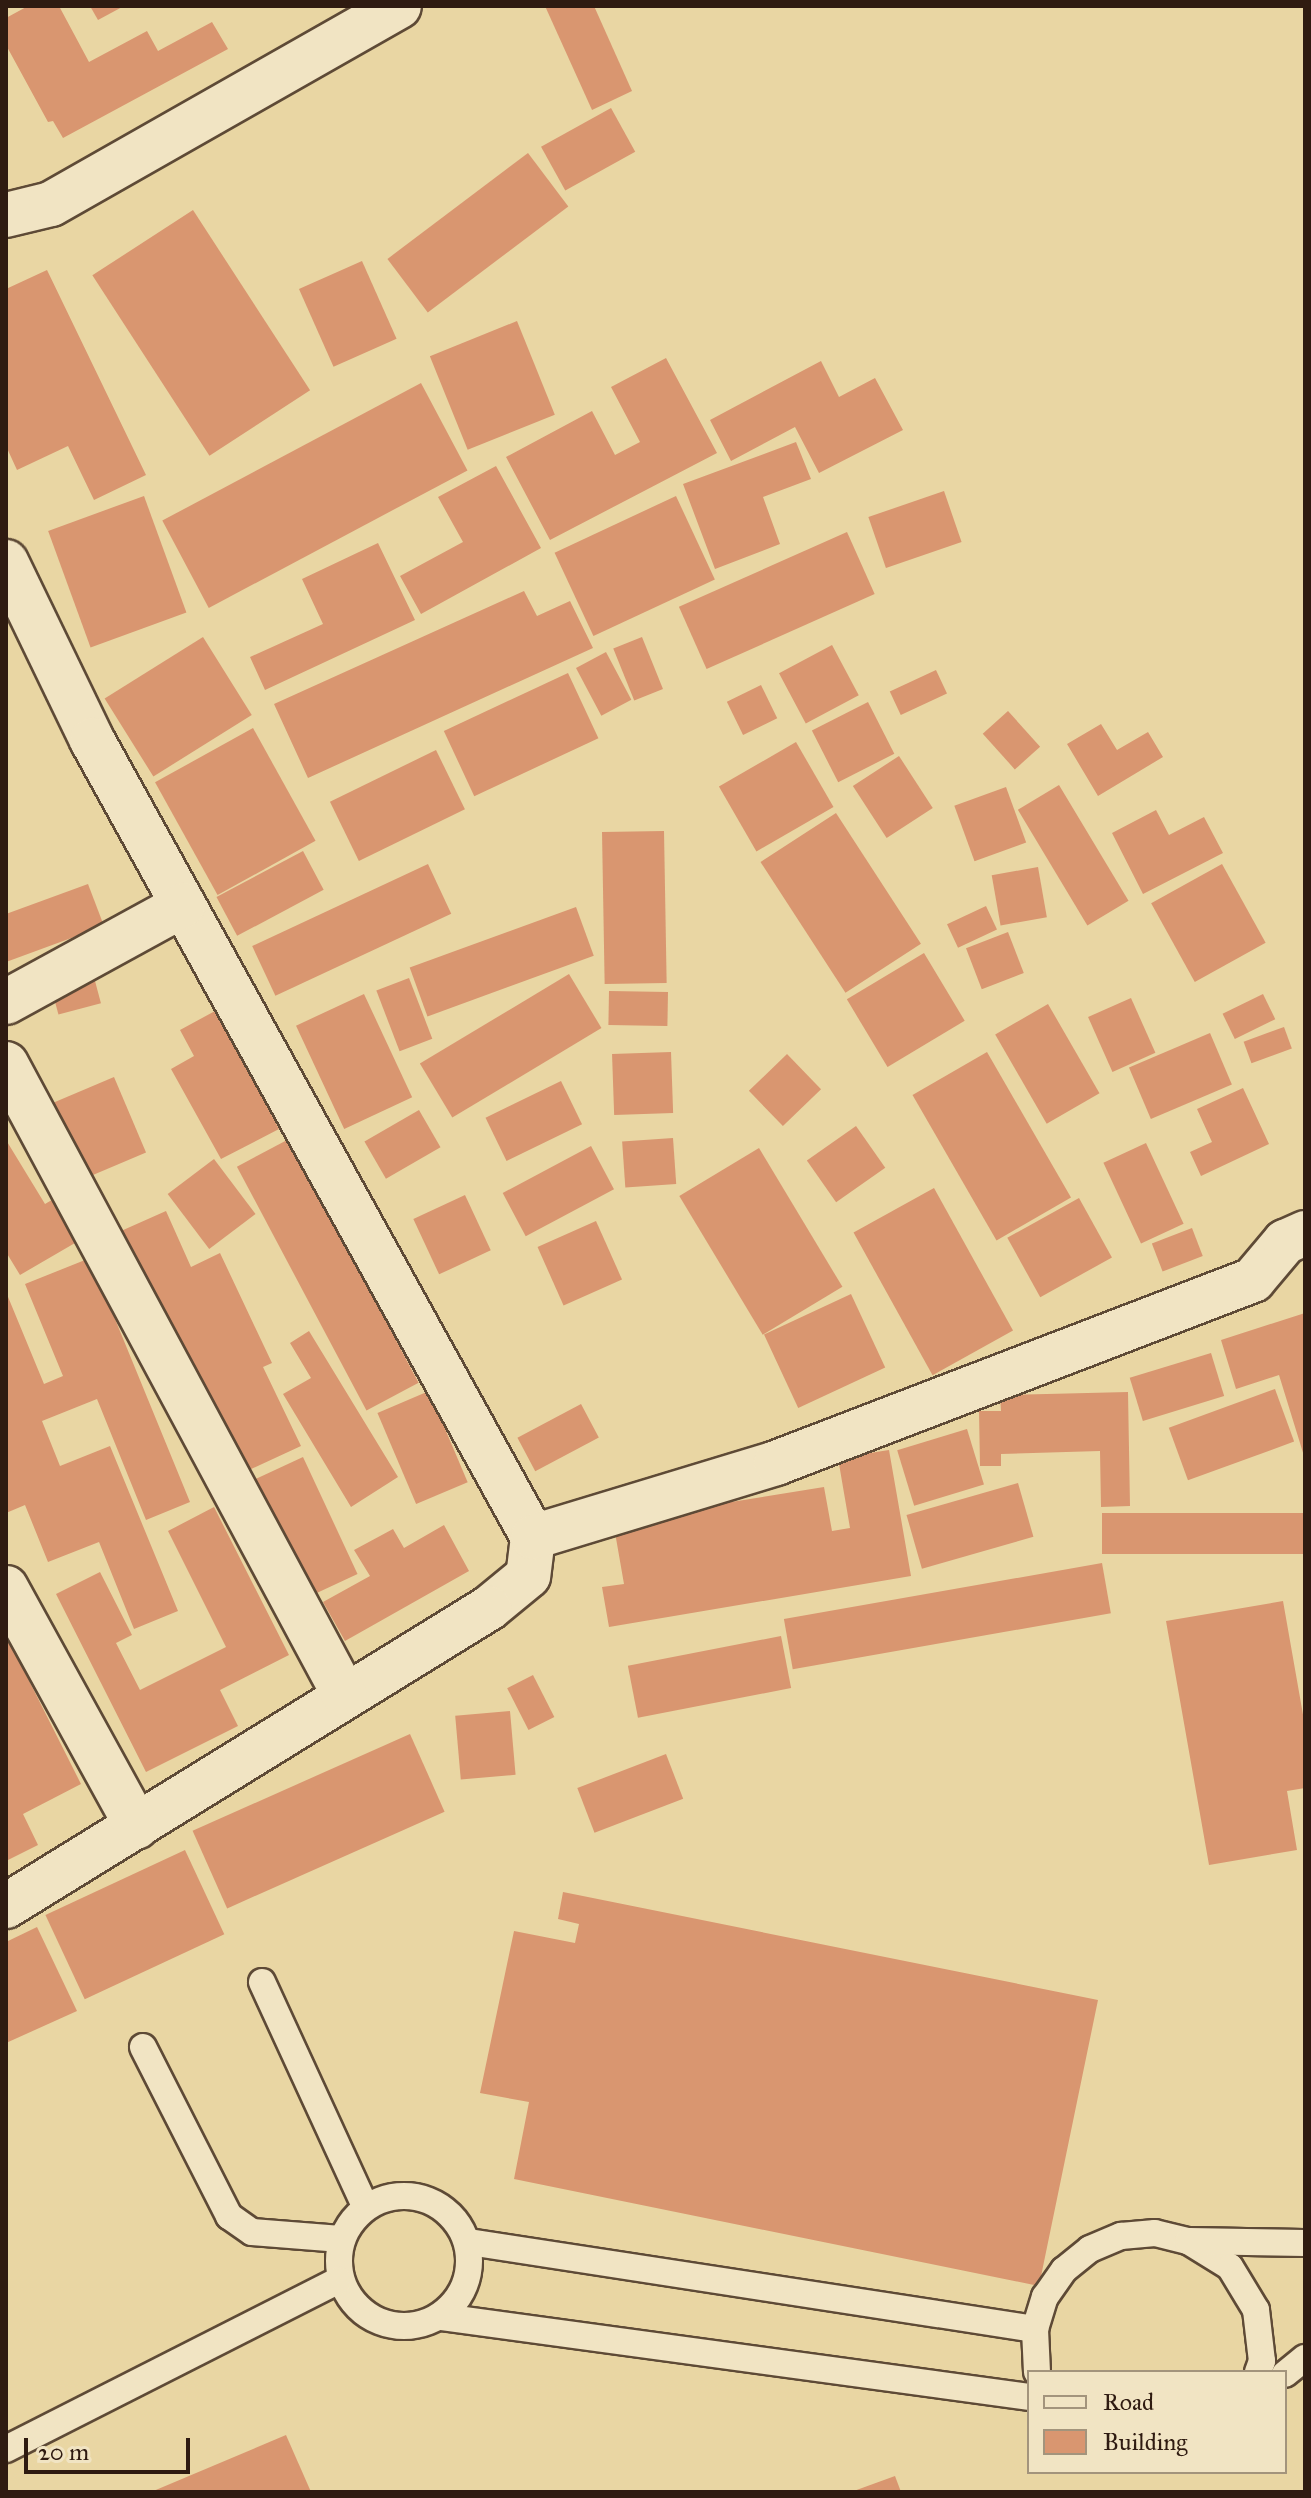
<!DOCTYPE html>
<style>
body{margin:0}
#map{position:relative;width:1311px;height:2498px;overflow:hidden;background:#e9d6a3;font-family:"IM FELL Great Primer",serif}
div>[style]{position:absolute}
.building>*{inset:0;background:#d99670;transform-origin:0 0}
.roads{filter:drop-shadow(2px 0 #5e4a36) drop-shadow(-2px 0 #5e4a36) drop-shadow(0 2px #5e4a36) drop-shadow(0 -2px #5e4a36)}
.service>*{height:26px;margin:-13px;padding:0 13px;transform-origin:13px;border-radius:13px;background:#f1e4c3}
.service>.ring{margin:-13px;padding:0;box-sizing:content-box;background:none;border:26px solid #f1e4c3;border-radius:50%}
.minor>*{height:44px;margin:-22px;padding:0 22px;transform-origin:22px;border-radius:22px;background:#f1e4c3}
span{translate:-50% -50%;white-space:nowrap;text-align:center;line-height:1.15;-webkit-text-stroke:6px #f1e4c3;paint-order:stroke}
.frame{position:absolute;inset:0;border:8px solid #2f1b11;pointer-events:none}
.legend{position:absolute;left:1027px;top:2370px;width:260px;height:104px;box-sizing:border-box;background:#f1e4c3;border:2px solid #a3947c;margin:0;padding:10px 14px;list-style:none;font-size:24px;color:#2f1b11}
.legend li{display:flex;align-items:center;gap:16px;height:40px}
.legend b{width:40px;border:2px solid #a3947c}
.scale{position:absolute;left:24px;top:2438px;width:166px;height:36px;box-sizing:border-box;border:4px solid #2f1b11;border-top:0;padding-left:10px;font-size:24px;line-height:28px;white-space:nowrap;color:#2f1b11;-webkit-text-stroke:6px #f1e4c3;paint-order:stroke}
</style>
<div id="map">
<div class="building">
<i style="clip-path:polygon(28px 6px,59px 6px,89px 62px,147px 31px,158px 51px,212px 22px,228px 49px,63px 138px,53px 121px,48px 122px,6px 45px,6px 18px)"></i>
<i style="clip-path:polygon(90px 6px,124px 6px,98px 20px)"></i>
<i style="clip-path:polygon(545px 6px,594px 6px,632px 91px,592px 110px)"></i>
<i style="left:611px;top:108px;width:50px;height:80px;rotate:61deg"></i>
<i style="left:528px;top:153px;width:67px;height:176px;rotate:53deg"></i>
<i style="left:193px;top:210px;width:215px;height:120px;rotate:57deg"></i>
<i style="left:362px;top:261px;width:85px;height:69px;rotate:66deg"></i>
<i style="clip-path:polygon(47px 270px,146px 475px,94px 500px,68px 446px,17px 470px,6px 446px,6px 289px)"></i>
<i style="left:517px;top:321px;width:101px;height:94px;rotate:68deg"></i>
<i style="clip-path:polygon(666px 358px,717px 453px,550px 540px,506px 457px,592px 411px,615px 455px,640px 442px,611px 387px)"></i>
<i style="clip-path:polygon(821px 361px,839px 397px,875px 378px,903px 430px,819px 473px,795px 427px,731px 461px,710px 420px)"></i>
<i style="left:421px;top:383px;width:99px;height:293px;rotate:62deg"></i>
<i style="clip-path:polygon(796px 442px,811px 479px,763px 497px,780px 544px,715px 569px,683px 484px)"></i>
<i style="clip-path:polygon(496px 466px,541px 548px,421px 614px,400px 576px,463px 542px,438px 497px)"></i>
<i style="left:944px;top:491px;width:54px;height:80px;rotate:71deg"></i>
<i style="left:144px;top:496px;width:124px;height:102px;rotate:70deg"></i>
<i style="left:676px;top:496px;width:92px;height:134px;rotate:65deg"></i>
<i style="left:847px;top:532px;width:68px;height:184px;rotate:66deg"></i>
<i style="clip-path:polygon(378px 543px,415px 620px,265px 690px,250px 657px,323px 624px,302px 579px)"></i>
<i style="clip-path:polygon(524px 591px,537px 616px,570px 601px,593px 648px,308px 778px,274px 704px)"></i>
<i style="left:203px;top:637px;width:92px;height:116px;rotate:58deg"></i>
<i style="left:642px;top:637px;width:56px;height:31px;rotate:68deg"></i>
<i style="left:832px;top:645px;width:57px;height:60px;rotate:62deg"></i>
<i style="left:606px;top:652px;width:54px;height:34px;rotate:62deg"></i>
<i style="left:936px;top:670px;width:26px;height:51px;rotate:65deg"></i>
<i style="left:568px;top:673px;width:72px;height:137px;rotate:65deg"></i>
<i style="left:761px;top:685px;width:37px;height:38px;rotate:64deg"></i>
<i style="left:868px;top:702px;width:58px;height:63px;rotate:63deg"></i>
<i style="left:1008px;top:711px;width:48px;height:34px;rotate:48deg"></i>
<i style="clip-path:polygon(1101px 724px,1117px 750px,1148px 732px,1163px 757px,1098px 796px,1067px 744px)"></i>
<i style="left:253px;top:728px;width:129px;height:112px;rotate:61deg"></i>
<i style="left:796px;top:742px;width:75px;height:89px;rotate:60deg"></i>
<i style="left:436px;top:750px;width:66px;height:118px;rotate:64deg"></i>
<i style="left:899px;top:756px;width:62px;height:55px;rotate:57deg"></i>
<i style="left:1059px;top:785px;width:135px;height:48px;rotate:59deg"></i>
<i style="left:1006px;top:787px;width:59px;height:55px;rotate:70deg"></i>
<i style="clip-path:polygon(1156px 810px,1169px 835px,1204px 817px,1223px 853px,1143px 894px,1112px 833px)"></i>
<i style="left:836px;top:813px;width:156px;height:90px;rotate:57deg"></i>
<i style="left:664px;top:831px;width:152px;height:62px;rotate:89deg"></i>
<i style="left:303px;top:851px;width:44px;height:98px;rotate:62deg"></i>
<i style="left:428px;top:864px;width:55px;height:194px;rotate:65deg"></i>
<i style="left:1222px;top:864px;width:90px;height:81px;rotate:61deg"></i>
<i style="left:1038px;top:867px;width:51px;height:47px;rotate:80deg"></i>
<i style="clip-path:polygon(88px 884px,104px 926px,6px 962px,6px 914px)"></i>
<i style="left:986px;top:906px;width:26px;height:43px;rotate:65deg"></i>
<i style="left:576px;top:907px;width:52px;height:177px;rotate:70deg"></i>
<i style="left:1008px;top:932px;width:44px;height:45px;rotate:69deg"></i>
<i style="left:924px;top:953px;width:79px;height:90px;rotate:59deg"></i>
<i style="left:569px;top:974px;width:63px;height:174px;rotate:59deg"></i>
<i style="left:409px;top:978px;width:65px;height:35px;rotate:69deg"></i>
<i style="left:95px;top:981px;width:23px;height:44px;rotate:75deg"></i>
<i style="left:609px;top:991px;width:59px;height:34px;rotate:1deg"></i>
<i style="left:364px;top:994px;width:114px;height:75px;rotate:65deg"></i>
<i style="left:1263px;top:994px;width:28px;height:45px;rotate:64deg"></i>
<i style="left:1131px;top:998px;width:60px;height:47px;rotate:66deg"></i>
<i style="left:1048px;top:1004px;width:103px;height:61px;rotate:60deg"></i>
<i style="clip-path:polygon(215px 1011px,279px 1129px,221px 1159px,171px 1069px,194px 1056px,180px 1030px)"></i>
<i style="left:1284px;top:1027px;width:23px;height:43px;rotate:70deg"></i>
<i style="left:1210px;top:1033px;width:56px;height:88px;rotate:67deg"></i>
<i style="left:671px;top:1052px;width:61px;height:59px;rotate:88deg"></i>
<i style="left:987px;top:1052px;width:168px;height:86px;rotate:60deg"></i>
<i style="left:787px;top:1054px;width:49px;height:53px;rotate:46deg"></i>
<i style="left:114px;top:1077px;width:82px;height:75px;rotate:67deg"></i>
<i style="left:561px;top:1081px;width:48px;height:84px;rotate:64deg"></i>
<i style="clip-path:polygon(1243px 1088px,1269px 1144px,1201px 1176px,1190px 1152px,1212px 1142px,1197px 1109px)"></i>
<i style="left:419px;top:1110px;width:43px;height:63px;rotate:60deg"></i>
<i style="left:856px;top:1126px;width:51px;height:60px;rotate:55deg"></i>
<i style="left:673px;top:1138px;width:46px;height:51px;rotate:86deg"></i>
<i style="left:289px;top:1139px;width:276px;height:59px;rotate:62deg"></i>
<i style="clip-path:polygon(6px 1140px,45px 1204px,62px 1194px,87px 1236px,20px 1275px,6px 1252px)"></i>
<i style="left:1146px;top:1143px;width:89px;height:47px;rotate:65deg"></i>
<i style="left:591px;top:1146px;width:49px;height:100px;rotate:62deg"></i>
<i style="left:759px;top:1148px;width:162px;height:93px;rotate:59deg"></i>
<i style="left:214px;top:1159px;width:69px;height:58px;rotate:53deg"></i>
<i style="left:934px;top:1188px;width:163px;height:92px;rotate:61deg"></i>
<i style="left:465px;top:1195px;width:61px;height:57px;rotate:65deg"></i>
<i style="left:1079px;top:1198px;width:68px;height:82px;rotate:61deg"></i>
<i style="clip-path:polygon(166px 1211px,191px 1267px,220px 1253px,272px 1363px,263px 1367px,301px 1446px,236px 1476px,121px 1231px)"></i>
<i style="left:596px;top:1221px;width:64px;height:64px;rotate:66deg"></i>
<i style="left:1192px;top:1228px;width:30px;height:43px;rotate:69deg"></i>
<i style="clip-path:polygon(90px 1258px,190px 1502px,146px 1520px,97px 1399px,42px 1421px,60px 1466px,110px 1446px,178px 1611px,134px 1629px,99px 1542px,48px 1562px,25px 1505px,6px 1513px,6px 1292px,44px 1384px,63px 1376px,25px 1284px)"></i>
<i style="left:851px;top:1294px;width:81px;height:96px;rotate:65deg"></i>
<i style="clip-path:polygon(1305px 1313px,1305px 1455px,1304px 1456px,1279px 1375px,1236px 1389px,1221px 1340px)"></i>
<i style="clip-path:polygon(309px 1331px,398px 1477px,351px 1507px,283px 1394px,311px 1378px,290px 1343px)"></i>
<i style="left:1211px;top:1353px;width:45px;height:85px;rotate:73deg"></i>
<i style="left:1275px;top:1389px;width:56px;height:113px;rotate:70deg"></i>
<i style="left:429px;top:1391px;width:99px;height:56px;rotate:67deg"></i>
<i style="clip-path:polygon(1128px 1392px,1130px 1506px,1101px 1507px,1100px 1451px,1001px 1454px,1001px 1466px,980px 1466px,979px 1411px,1001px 1411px,1000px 1395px)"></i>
<i style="left:581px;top:1404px;width:38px;height:72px;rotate:62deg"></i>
<i style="left:967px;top:1429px;width:58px;height:73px;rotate:73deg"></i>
<i style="clip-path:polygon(889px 1450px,911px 1576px,609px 1627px,602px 1587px,624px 1584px,613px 1521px,824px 1487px,832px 1531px,850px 1528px,838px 1458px)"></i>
<i style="left:303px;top:1457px;width:129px;height:58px;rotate:65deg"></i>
<i style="left:1018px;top:1483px;width:56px;height:116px;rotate:74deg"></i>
<i style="clip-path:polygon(214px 1507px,289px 1655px,220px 1690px,238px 1726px,146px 1772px,56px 1594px,100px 1572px,132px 1635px,116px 1643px,140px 1690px,226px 1647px,168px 1531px)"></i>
<i style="left:1305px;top:1513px;width:41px;height:203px;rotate:90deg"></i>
<i style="clip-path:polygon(444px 1525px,469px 1571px,345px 1641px,323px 1602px,370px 1576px,354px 1550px,393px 1529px,404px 1548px)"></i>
<i style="left:1102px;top:1563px;width:51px;height:323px;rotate:80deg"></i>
<i style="clip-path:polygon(1283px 1601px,1305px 1726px,1305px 1788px,1287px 1791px,1297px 1850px,1209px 1865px,1166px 1621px)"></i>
<i style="clip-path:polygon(6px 1635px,81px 1784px,23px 1814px,38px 1845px,6px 1861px)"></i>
<i style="left:781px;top:1636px;width:53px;height:156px;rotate:79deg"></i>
<i style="left:533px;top:1675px;width:47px;height:29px;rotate:63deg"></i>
<i style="left:510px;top:1711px;width:64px;height:55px;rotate:85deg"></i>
<i style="left:410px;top:1734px;width:85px;height:238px;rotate:66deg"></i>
<i style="left:666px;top:1754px;width:48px;height:95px;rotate:69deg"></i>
<i style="left:185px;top:1850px;width:93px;height:154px;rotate:65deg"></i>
<i style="clip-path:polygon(563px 1892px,1098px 2000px,1039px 2286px,514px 2179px,529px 2102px,480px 2093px,514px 1931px,575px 1943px,579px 1924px,558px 1919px)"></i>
<i style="clip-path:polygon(37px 1927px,77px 2011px,6px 2043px,6px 1942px)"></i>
<i style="clip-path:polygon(286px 2435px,311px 2492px,151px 2492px)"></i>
<i style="clip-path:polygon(895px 2476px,901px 2492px,851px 2492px)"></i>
</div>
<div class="roads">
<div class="service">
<i style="left:262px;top:1982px;width:247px;rotate:65.3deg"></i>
<i style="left:143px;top:2047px;width:190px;rotate:63deg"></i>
<i style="left:229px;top:2216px;width:28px;rotate:35deg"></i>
<i style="left:252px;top:2232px;width:89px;rotate:4.5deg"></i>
<i class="ring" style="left:339px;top:2196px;width:104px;height:104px"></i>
<i style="left:1188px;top:2241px;width:49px;rotate:31.8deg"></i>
<i style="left:1230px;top:2267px;width:50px;rotate:58.8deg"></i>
<i style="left:1256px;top:2310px;width:51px;rotate:83.3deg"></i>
<i style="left:1262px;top:2361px;width:12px;rotate:110deg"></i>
<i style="left:469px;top:2242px;width:573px;rotate:8.74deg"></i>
<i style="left:442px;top:2317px;width:592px;rotate:7.76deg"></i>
<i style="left:1037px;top:2372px;width:43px;rotate:-92.7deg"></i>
<i style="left:1035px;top:2329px;width:34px;rotate:-73deg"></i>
<i style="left:1045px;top:2297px;width:33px;rotate:-55deg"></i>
<i style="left:1064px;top:2270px;width:33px;rotate:-39deg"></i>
<i style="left:1090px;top:2249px;width:34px;rotate:-23deg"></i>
<i style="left:1121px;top:2236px;width:34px;rotate:-5deg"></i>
<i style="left:1155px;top:2233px;width:34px;rotate:14deg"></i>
<i style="left:1188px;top:2241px;width:117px;rotate:1deg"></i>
<i style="left:1285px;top:2374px;width:26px;rotate:-39deg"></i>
<i style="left:6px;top:2449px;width:373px;rotate:-26.9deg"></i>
</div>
<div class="minor">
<i style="left:6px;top:215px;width:46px;rotate:-13.7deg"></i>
<i style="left:51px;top:204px;width:400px;rotate:-29.6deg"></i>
<i style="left:6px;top:562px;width:198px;rotate:64.2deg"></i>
<i style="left:92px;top:740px;width:911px;rotate:61.04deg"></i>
<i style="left:533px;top:1537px;width:39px;rotate:97deg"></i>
<i style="left:528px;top:1576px;width:50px;rotate:140.6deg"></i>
<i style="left:489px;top:1608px;width:568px;rotate:148.33deg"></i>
<i style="left:6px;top:1002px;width:202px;rotate:-28.7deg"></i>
<i style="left:6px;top:1064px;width:717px;rotate:61.79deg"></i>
<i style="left:533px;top:1537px;width:254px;rotate:-16.9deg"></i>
<i style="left:776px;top:1463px;width:511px;rotate:-20.99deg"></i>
<i style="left:1253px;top:1280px;width:50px;rotate:-49.9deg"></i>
<i style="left:1285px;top:1242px;width:22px;rotate:-24deg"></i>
<i style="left:6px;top:1588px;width:272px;rotate:61.2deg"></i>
</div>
</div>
<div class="frame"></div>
<ul class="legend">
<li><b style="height:10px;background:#f1e4c3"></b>Road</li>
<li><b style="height:22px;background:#d99670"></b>Building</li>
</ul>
<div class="scale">20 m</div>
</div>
